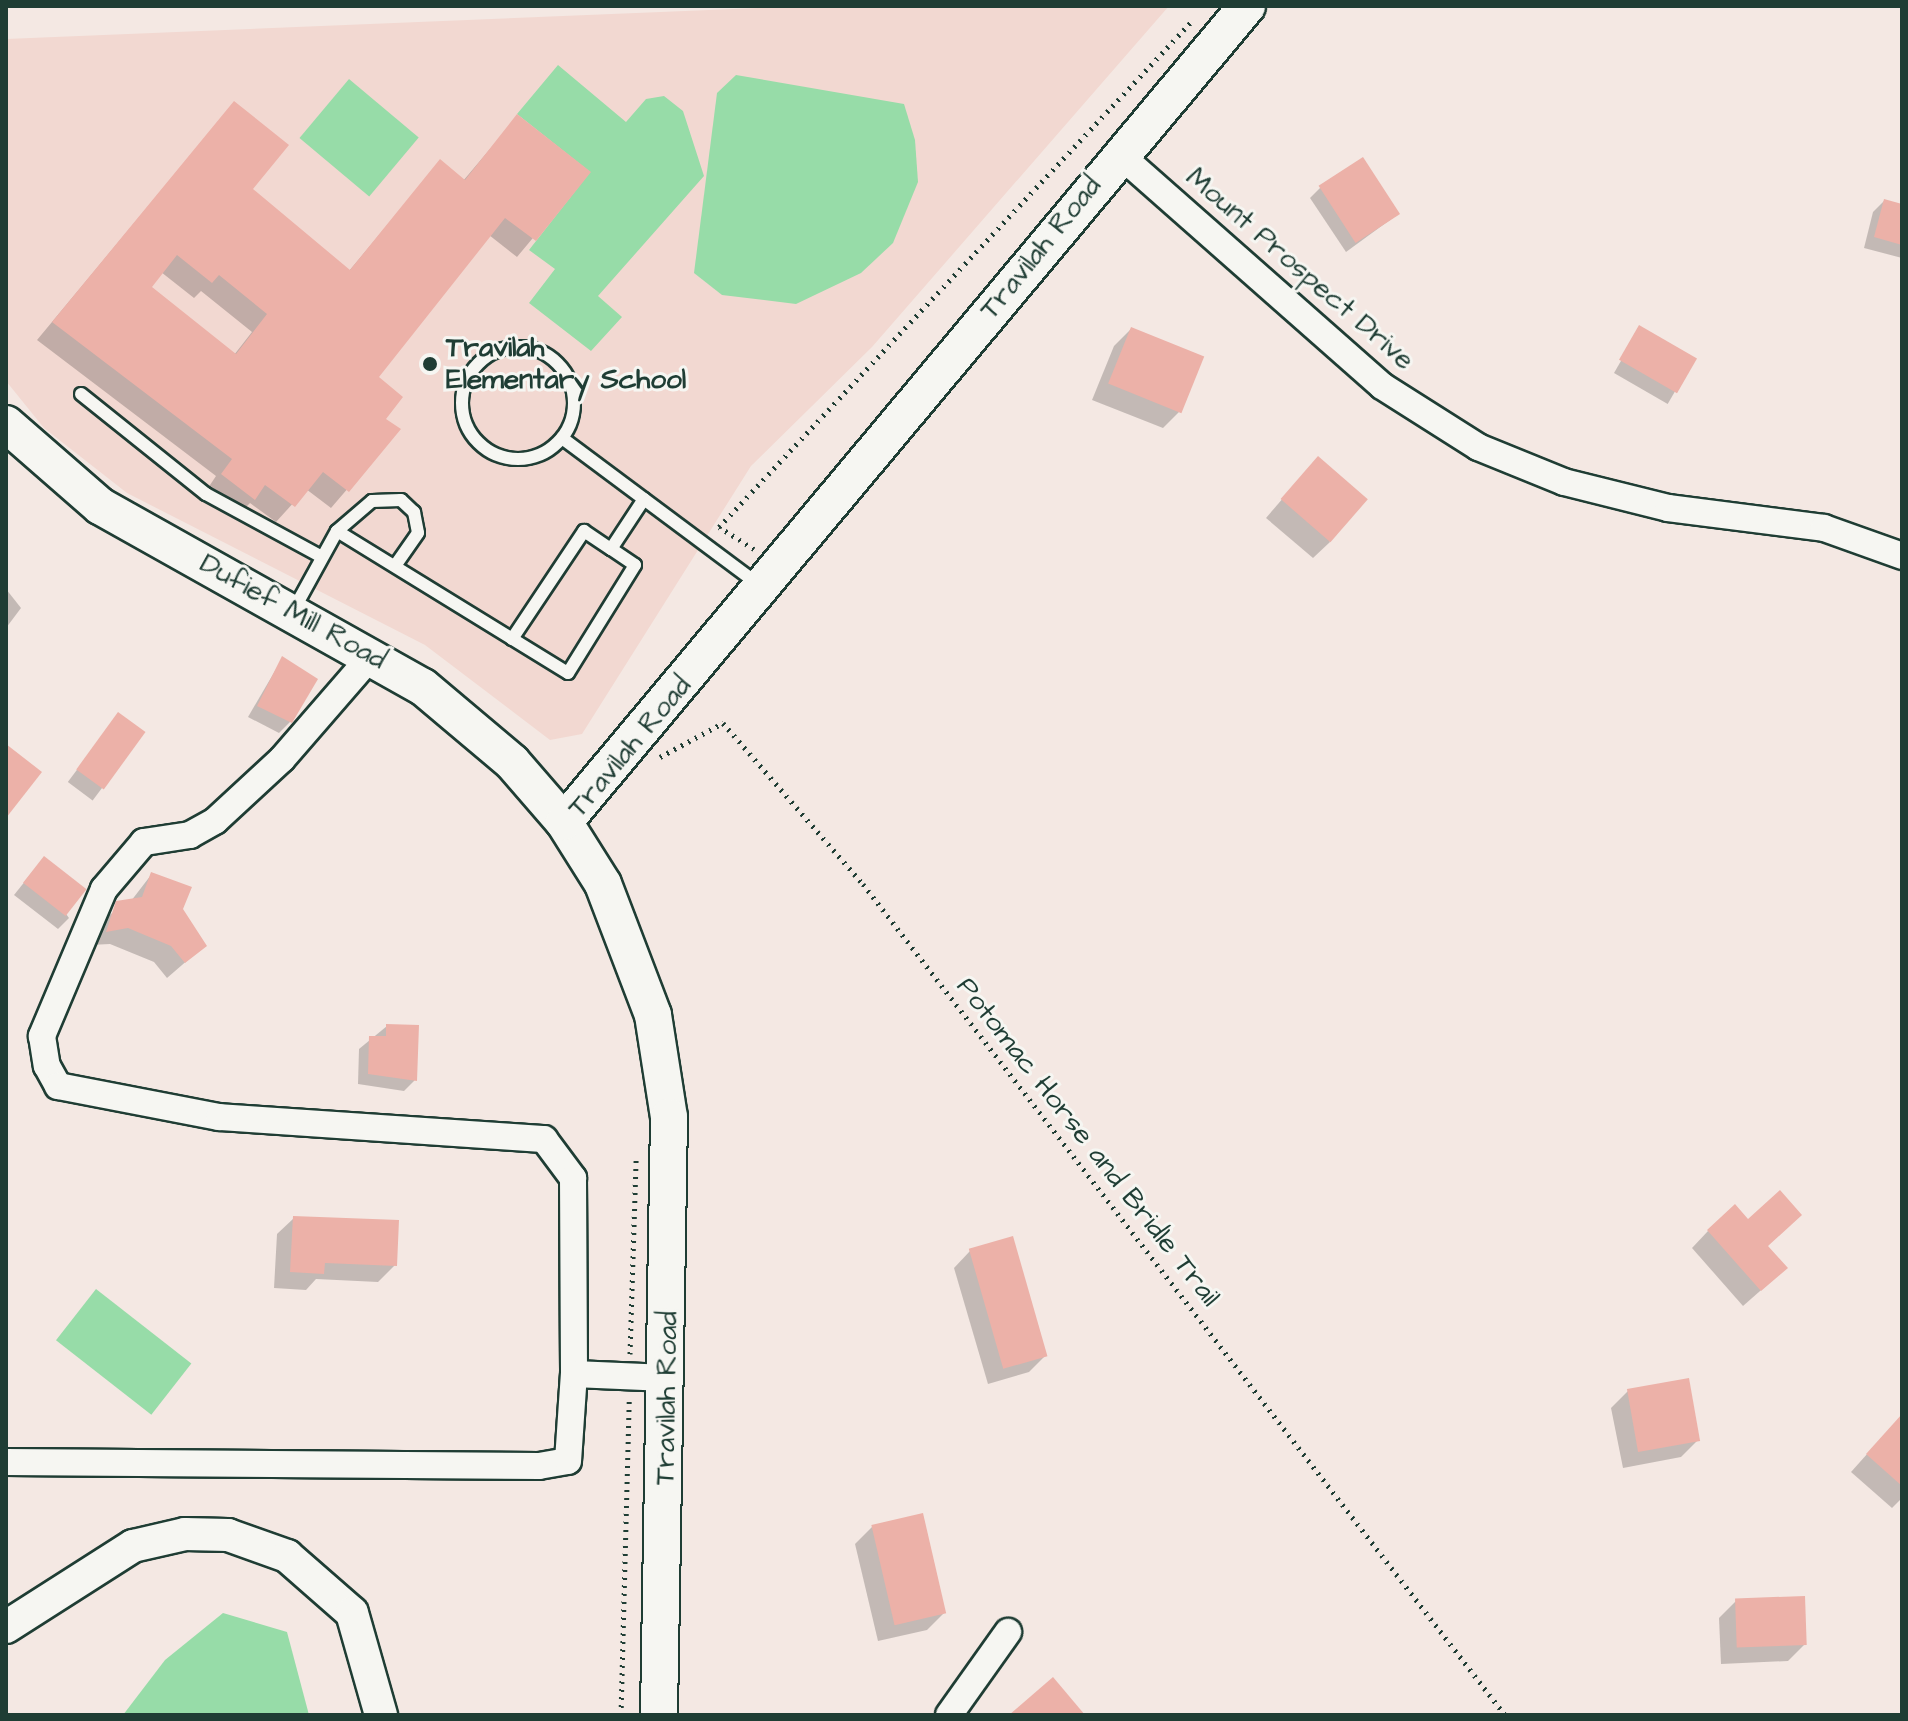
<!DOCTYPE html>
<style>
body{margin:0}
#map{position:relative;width:1908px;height:1721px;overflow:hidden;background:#f4e8e3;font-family:"Architects Daughter",sans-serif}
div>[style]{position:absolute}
.built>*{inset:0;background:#f2d8d1}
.green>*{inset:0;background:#97dca8;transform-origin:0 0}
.shadow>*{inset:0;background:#0003;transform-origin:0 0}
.building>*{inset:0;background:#ecb1a8;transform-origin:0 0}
.path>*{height:5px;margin-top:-2.5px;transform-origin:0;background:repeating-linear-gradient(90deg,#1f3d34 0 2px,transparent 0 8px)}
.roads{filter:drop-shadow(2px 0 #1f3d34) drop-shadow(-2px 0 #1f3d34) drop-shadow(0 2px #1f3d34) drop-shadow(0 -2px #1f3d34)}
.service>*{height:12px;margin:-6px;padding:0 6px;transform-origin:6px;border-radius:6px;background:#f6f6f2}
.service>.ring{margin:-6px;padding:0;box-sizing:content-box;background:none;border:12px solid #f6f6f2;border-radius:50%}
.minor>*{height:26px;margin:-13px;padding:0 13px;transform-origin:13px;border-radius:13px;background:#f6f6f2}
.tertiary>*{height:32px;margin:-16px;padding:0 16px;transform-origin:16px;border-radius:16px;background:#f6f6f2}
.secondary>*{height:36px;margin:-18px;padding:0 18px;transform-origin:18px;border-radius:18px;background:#f6f6f2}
.dots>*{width:22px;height:22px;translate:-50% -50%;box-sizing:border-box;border:4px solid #f6f6f2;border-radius:50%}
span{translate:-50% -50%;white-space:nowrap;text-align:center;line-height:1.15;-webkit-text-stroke:6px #f6f6f2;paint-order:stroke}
.street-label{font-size:28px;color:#1f3d34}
.poi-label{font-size:28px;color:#1f3d34;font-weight:700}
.left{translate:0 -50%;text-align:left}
.frame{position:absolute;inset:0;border:8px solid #1f3d34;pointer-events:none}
</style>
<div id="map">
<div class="built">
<i style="clip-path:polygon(809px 6px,1169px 6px,872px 347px,751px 466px,582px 734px,550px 740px,425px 645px,127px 493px,44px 428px,6px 381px,6px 39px)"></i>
</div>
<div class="green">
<i style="clip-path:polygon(558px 65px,626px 122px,646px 99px,664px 96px,683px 111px,704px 176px,598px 296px,622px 317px,591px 351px,529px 303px,555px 269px,529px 250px,590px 172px,517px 114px)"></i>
<i style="clip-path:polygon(736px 75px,904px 104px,915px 140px,918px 182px,893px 243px,861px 273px,796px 304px,722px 295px,694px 273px,717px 93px)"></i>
<i style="left:349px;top:79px;width:91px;height:77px;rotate:40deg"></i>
<i style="left:96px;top:1289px;width:121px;height:65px;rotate:38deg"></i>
<i style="clip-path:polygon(223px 1613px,287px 1632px,309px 1715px,123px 1715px,165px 1660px)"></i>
</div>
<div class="shadow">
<i style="clip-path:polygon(evenodd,234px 103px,250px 189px,349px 271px,440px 162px,463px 181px,517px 117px,588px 172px,517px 257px,489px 235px,376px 377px,383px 419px,398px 430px,331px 508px,306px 489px,276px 522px,250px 503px,237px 516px,206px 491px,216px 476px,37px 340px,234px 103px,161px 272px,194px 298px,201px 291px,252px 332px,234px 355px,150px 287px,161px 272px)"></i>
<i style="clip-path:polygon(1321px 187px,1398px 214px,1346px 252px,1310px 198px)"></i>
<i style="clip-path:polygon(1884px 201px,1902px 206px,1902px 258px,1864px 248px,1873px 212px)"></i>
<i style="left:1640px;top:328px;width:62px;height:52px;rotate:30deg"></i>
<i style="clip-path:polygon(1131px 329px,1180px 411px,1163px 428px,1092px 400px,1114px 346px)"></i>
<i style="clip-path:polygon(1302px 476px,1330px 542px,1313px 558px,1266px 518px)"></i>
<i style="clip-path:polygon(6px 589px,21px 608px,6px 628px)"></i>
<i style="clip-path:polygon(282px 659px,290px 722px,279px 733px,248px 717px)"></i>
<i style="left:119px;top:714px;width:31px;height:85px;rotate:37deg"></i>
<i style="clip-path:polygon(34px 870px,69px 918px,58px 929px,14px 895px)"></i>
<i style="clip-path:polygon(151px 875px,204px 946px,167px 978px,154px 962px,110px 944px,90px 945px,100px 921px,131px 901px)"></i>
<i style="clip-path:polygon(387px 1026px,415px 1080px,404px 1091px,358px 1084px,359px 1049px)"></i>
<i style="clip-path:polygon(294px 1218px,395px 1265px,378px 1282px,316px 1279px,306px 1290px,274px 1288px,277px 1234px)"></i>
<i style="clip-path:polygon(1708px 1231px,1766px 1247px,1768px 1284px,1743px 1306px,1692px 1248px)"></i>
<i style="clip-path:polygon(970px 1251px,1046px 1355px,1029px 1372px,988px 1384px,954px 1268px)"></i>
<i style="clip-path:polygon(1628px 1391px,1698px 1440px,1681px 1457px,1623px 1468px,1611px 1408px)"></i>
<i style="clip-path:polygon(1902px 1415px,1902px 1498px,1892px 1508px,1851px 1472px)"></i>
<i style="clip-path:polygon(872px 1527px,944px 1613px,927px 1630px,878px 1641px,855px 1544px)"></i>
<i style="clip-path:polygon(1736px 1601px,1805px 1644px,1788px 1661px,1721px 1664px,1719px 1618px)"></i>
</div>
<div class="building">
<i style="clip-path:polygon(evenodd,234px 101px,289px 145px,253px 189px,350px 270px,440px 159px,465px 180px,517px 114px,591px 172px,536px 241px,505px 218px,379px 377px,403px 397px,386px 419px,401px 429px,349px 492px,323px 472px,295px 507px,265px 485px,255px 500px,221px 474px,232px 459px,52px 322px,234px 101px,177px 255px,212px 283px,219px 275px,267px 314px,236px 354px,152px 287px,177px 255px)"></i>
<i style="left:1363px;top:157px;width:68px;height:53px;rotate:57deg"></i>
<i style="clip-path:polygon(1884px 199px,1902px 204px,1902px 245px,1874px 237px)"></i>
<i style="left:1639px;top:325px;width:67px;height:40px;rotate:30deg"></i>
<i style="left:1131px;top:327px;width:79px;height:61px;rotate:22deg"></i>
<i style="left:1318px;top:456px;width:66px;height:57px;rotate:41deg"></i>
<i style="clip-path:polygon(282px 656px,318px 679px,292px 723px,257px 706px)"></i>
<i style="left:118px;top:712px;width:34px;height:71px;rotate:36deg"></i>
<i style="clip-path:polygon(6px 744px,42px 772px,6px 818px)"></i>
<i style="left:44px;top:856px;width:54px;height:34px;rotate:38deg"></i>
<i style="clip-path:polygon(151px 872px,192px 887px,183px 909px,207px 946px,185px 963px,171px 946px,128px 928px,106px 932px,116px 901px,142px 897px)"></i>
<i style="clip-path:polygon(386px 1024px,419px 1025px,417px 1081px,368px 1074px,369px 1036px,386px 1036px)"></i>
<i style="clip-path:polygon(1780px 1190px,1802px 1215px,1768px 1246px,1788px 1268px,1761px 1291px,1707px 1230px,1735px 1204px,1748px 1219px)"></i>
<i style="clip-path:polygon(293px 1216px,399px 1220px,397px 1266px,325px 1263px,324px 1274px,290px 1272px)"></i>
<i style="left:1013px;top:1236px;width:125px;height:46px;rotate:74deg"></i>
<i style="left:1689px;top:1378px;width:64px;height:63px;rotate:80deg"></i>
<i style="clip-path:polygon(1902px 1414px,1902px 1486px,1866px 1454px)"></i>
<i style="left:923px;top:1513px;width:103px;height:53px;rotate:77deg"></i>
<i style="left:1805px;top:1596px;width:49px;height:70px;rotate:88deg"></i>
<i style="clip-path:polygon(1053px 1677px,1085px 1715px,1009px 1715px)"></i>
</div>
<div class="path">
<i style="left:754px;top:549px;width:41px;rotate:-147.8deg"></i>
<i style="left:719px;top:527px;width:693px;rotate:-46.93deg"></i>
<i style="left:660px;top:757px;width:72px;rotate:-28.4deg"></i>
<i style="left:723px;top:723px;width:213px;rotate:49deg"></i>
<i style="left:863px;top:884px;width:1050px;rotate:52.31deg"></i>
<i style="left:630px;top:1354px;width:194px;rotate:-88.2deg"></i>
<i style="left:621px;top:1715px;width:315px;rotate:-88.5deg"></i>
</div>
<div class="roads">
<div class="service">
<i class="ring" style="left:462px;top:347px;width:100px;height:100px"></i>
<i style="left:81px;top:394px;width:160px;rotate:38.7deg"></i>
<i style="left:206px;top:494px;width:132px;rotate:28.5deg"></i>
<i style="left:562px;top:438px;width:244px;rotate:36.7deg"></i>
<i style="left:337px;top:531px;width:46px;rotate:-40.6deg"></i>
<i style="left:372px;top:501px;width:29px;rotate:-2deg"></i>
<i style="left:401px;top:500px;width:18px;rotate:43deg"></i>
<i style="left:414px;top:512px;width:21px;rotate:79deg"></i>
<i style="left:418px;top:533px;width:40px;rotate:124.9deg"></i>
<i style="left:293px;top:611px;width:91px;rotate:-61.2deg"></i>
<i style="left:337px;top:531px;width:271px;rotate:31.6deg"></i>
<i style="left:568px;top:673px;width:127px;rotate:-58.2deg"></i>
<i style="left:635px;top:565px;width:29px;rotate:-146deg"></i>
<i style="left:611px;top:549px;width:60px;rotate:-56.6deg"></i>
<i style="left:512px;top:639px;width:130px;rotate:-56.3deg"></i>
<i style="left:584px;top:531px;width:32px;rotate:34deg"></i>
</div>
<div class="minor">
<i style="left:1118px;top:153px;width:352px;rotate:41.4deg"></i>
<i style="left:1382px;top:386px;width:114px;rotate:32.4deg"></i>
<i style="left:1478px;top:447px;width:93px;rotate:22.1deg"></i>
<i style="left:1564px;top:482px;width:107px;rotate:14deg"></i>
<i style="left:1668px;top:508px;width:157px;rotate:7.3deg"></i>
<i style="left:1824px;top:528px;width:83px;rotate:19.7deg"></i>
<i style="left:373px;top:654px;width:139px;rotate:130.9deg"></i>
<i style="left:282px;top:759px;width:91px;rotate:137.2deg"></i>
<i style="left:215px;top:821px;width:29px;rotate:151deg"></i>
<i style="left:190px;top:835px;width:47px;rotate:171.3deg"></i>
<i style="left:144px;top:842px;width:62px;rotate:130.4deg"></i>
<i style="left:104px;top:889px;width:160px;rotate:112.9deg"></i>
<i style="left:42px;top:1036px;width:30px;rotate:81deg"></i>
<i style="left:47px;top:1066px;width:23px;rotate:61deg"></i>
<i style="left:58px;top:1086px;width:164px;rotate:10.9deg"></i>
<i style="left:219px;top:1117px;width:326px;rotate:3.9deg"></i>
<i style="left:544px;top:1139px;width:49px;rotate:53.4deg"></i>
<i style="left:573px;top:1178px;width:196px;rotate:89.7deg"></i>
<i style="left:6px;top:1462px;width:533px;rotate:0.43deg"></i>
<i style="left:539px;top:1466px;width:29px;rotate:-10deg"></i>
<i style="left:568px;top:1461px;width:87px;rotate:-86.1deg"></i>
<i style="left:574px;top:1374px;width:93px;rotate:2.5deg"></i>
<i style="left:949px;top:1715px;width:102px;rotate:-54.6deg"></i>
</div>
<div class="tertiary">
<i style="left:6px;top:1627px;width:151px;rotate:-32.5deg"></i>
<i style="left:133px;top:1546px;width:53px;rotate:-13deg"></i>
<i style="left:185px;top:1534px;width:43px;rotate:1.3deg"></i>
<i style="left:228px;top:1535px;width:63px;rotate:19.6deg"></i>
<i style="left:287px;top:1556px;width:86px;rotate:41.2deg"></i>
<i style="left:352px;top:1613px;width:106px;rotate:74.1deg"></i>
</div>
<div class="secondary">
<i style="left:6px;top:424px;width:125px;rotate:41.1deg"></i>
<i style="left:100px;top:506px;width:370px;rotate:29.3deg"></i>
<i style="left:423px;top:687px;width:116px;rotate:40.1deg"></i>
<i style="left:512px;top:762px;width:79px;rotate:49.1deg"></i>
<i style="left:564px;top:822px;width:73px;rotate:57.8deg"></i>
<i style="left:603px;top:884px;width:140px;rotate:69.1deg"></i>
<i style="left:653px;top:1015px;width:103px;rotate:81.1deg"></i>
<i style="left:669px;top:1117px;width:598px;rotate:90.96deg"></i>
<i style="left:564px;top:822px;width:1064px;rotate:-50.07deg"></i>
</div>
</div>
<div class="dots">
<i style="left:430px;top:364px;background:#1f3d34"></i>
</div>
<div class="street-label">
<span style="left:1041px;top:248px;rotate:-51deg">Travilah Road</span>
<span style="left:1300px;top:269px;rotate:41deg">Mount Prospect Drive</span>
<span style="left:293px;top:612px;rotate:29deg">Dufief Mill Road</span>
<span style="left:630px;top:747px;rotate:-50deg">Travilah Road</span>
<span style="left:1088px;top:1142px;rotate:52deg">Potomac Horse and Bridle Trail</span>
<span style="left:667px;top:1398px;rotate:-89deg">Travilah Road</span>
</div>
<div class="poi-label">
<span class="left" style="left:446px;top:364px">Travilah<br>Elementary School</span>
</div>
<div class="frame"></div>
</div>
